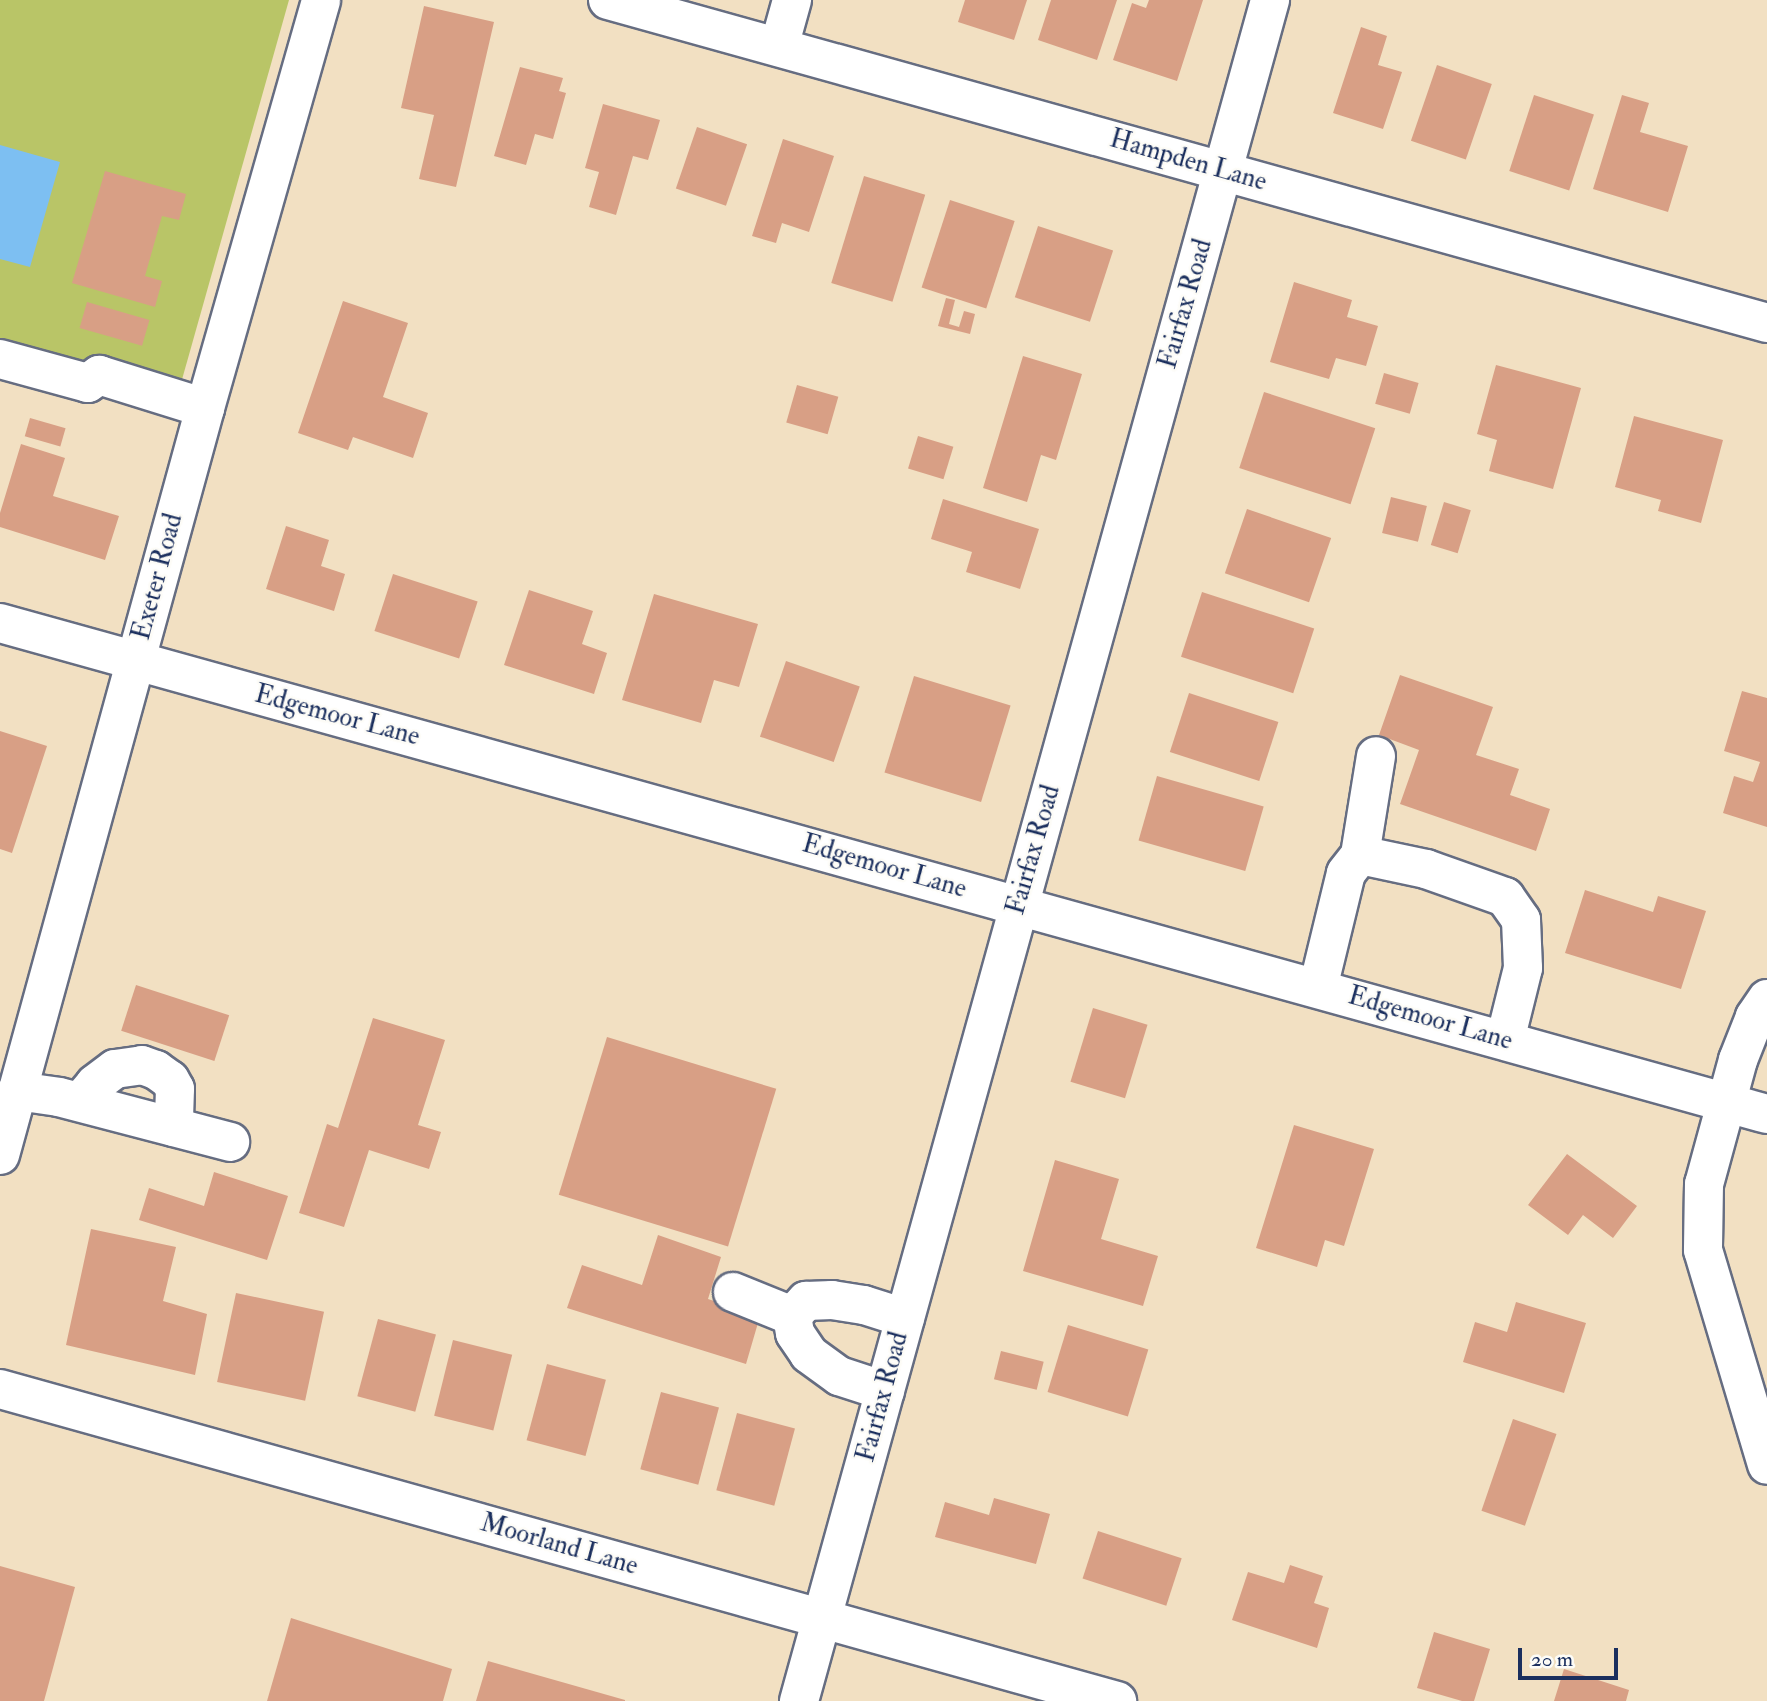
<!DOCTYPE html>
<style>
body{margin:0}
#map{position:relative;width:1767px;height:1701px;overflow:hidden;background:#f2e0c2;font-family:"IM FELL Double Pica",serif}
div>[style]{position:absolute}
.green>*{inset:0;background:#b9c567}
.water>*{inset:0;background:#7dbff2}
.building>*{inset:0;background:#d89f85;transform-origin:0 0}
.roads{filter:drop-shadow(2px 0 #666d81) drop-shadow(-2px 0 #666d81) drop-shadow(0 2px #666d81) drop-shadow(0 -2px #666d81)}
.minor>*{height:38px;margin:-19px;padding:0 19px;transform-origin:19px;border-radius:19px;background:#fff}
span{translate:-50% -50%;white-space:nowrap;text-align:center;line-height:1.15;-webkit-text-stroke:5px #fdfcf7;paint-order:stroke}
.street-label{font-size:26px;color:#1b2f5e}
.scale{position:absolute;left:1518px;top:1648px;width:100px;height:32px;box-sizing:border-box;border:4px solid #1b2f5e;border-top:0;padding-left:9px;font-size:21px;line-height:24px;white-space:nowrap;color:#1b2f5e;-webkit-text-stroke:5px #fdfcf7;paint-order:stroke}
</style>
<div id="map">
<div class="green">
<i style="clip-path:polygon(0 0,289px 0,172px 415px,0 366px)"></i>
</div>
<div class="water">
<i style="clip-path:polygon(0 145px,60px 162px,30px 267px,0 259px)"></i>
</div>
<div class="building">
<i style="clip-path:polygon(965px 0,1027px 0,1014px 40px,958px 22px)"></i>
<i style="clip-path:polygon(1051px 0,1117px 0,1097px 60px,1038px 40px)"></i>
<i style="clip-path:polygon(1149px 0,1203px 0,1177px 81px,1113px 60px,1132px 3px,1146px 8px)"></i>
<i style="clip-path:polygon(424px 6px,494px 22px,456px 187px,419px 179px,434px 115px,401px 108px)"></i>
<i style="clip-path:polygon(1361px 27px,1387px 36px,1378px 65px,1402px 72px,1383px 129px,1333px 113px)"></i>
<i style="left:1437px;top:65px;width:58px;height:80px;rotate:19deg"></i>
<i style="clip-path:polygon(520px 67px,563px 78px,559px 91px,566px 93px,553px 139px,535px 134px,526px 165px,494px 156px)"></i>
<i style="left:1534px;top:95px;width:63px;height:80px;rotate:18deg"></i>
<i style="clip-path:polygon(1622px 95px,1649px 103px,1640px 132px,1688px 146px,1668px 212px,1593px 189px)"></i>
<i style="clip-path:polygon(603px 104px,660px 120px,648px 160px,633px 156px,616px 215px,589px 207px,599px 172px,585px 168px)"></i>
<i style="left:697px;top:127px;width:53px;height:65px;rotate:19deg"></i>
<i style="clip-path:polygon(783px 139px,834px 156px,809px 232px,782px 223px,776px 243px,752px 236px)"></i>
<i style="clip-path:polygon(105px 171px,186px 194px,179px 220px,162px 216px,145px 276px,162px 281px,155px 307px,72px 283px)"></i>
<i style="left:864px;top:176px;width:64px;height:112px;rotate:17deg"></i>
<i style="left:950px;top:200px;width:68px;height:92px;rotate:18deg"></i>
<i style="left:1038px;top:226px;width:79px;height:75px;rotate:18deg"></i>
<i style="clip-path:polygon(1294px 282px,1352px 300px,1347px 317px,1378px 326px,1366px 366px,1336px 358px,1329px 379px,1270px 362px)"></i>
<i style="clip-path:polygon(946px 298px,955px 300px,949px 324px,959px 327px,964px 311px,975px 314px,970px 334px,938px 326px)"></i>
<i style="clip-path:polygon(343px 301px,408px 323px,383px 397px,428px 413px,413px 458px,353px 437px,348px 450px,298px 433px)"></i>
<i style="left:87px;top:302px;width:65px;height:27px;rotate:16deg"></i>
<i style="clip-path:polygon(1023px 356px,1082px 374px,1056px 460px,1041px 455px,1027px 502px,983px 488px)"></i>
<i style="clip-path:polygon(1496px 365px,1581px 388px,1553px 489px,1489px 471px,1497px 440px,1477px 434px)"></i>
<i style="left:1384px;top:373px;width:36px;height:32px;rotate:16deg"></i>
<i style="left:797px;top:385px;width:43px;height:39px;rotate:16deg"></i>
<i style="left:1264px;top:392px;width:117px;height:80px;rotate:18deg"></i>
<i style="clip-path:polygon(1634px 416px,1723px 440px,1701px 523px,1658px 511px,1661px 500px,1615px 487px)"></i>
<i style="left:30px;top:418px;width:37px;height:19px;rotate:16deg"></i>
<i style="left:918px;top:436px;width:37px;height:34px;rotate:17deg"></i>
<i style="clip-path:polygon(21px 444px,65px 458px,53px 496px,119px 516px,105px 560px,0 527px,0 513px)"></i>
<i style="left:1391px;top:497px;width:37px;height:37px;rotate:14deg"></i>
<i style="clip-path:polygon(943px 499px,1039px 529px,1020px 589px,966px 572px,972px 552px,931px 539px)"></i>
<i style="left:1444px;top:502px;width:28px;height:45px;rotate:17deg"></i>
<i style="left:1247px;top:509px;width:89px;height:68px;rotate:19deg"></i>
<i style="clip-path:polygon(286px 526px,329px 540px,321px 566px,345px 574px,334px 611px,266px 589px)"></i>
<i style="left:393px;top:574px;width:89px;height:60px;rotate:18deg"></i>
<i style="clip-path:polygon(529px 590px,593px 611px,582px 644px,607px 653px,594px 694px,504px 665px)"></i>
<i style="left:1202px;top:592px;width:118px;height:68px;rotate:18deg"></i>
<i style="clip-path:polygon(654px 594px,758px 624px,739px 687px,714px 680px,701px 723px,622px 700px)"></i>
<i style="left:786px;top:661px;width:78px;height:80px;rotate:19deg"></i>
<i style="clip-path:polygon(1400px 675px,1493px 707px,1476px 755px,1519px 769px,1510px 795px,1550px 809px,1536px 851px,1400px 804px,1419px 750px,1379px 735px)"></i>
<i style="left:914px;top:676px;width:101px;height:101px;rotate:17deg"></i>
<i style="clip-path:polygon(1742px 691px,1767px 698px,1767px 827px,1723px 813px,1734px 776px,1753px 782px,1760px 762px,1724px 751px)"></i>
<i style="left:1189px;top:693px;width:94px;height:62px;rotate:18deg"></i>
<i style="clip-path:polygon(0 731px,47px 746px,12px 853px,0 849px)"></i>
<i style="left:1157px;top:776px;width:111px;height:67px;rotate:16deg"></i>
<i style="clip-path:polygon(1585px 890px,1653px 912px,1658px 896px,1706px 911px,1681px 989px,1565px 953px)"></i>
<i style="left:136px;top:985px;width:98px;height:48px;rotate:18deg"></i>
<i style="left:1093px;top:1008px;width:57px;height:77px;rotate:17deg"></i>
<i style="clip-path:polygon(373px 1018px,445px 1040px,418px 1125px,441px 1132px,429px 1169px,369px 1150px,344px 1227px,299px 1213px,327px 1124px,338px 1128px)"></i>
<i style="left:607px;top:1037px;width:177px;height:165px;rotate:17deg"></i>
<i style="clip-path:polygon(1294px 1125px,1374px 1149px,1344px 1246px,1325px 1240px,1317px 1267px,1256px 1248px)"></i>
<i style="clip-path:polygon(1567px 1154px,1637px 1206px,1613px 1238px,1583px 1215px,1568px 1235px,1528px 1205px)"></i>
<i style="clip-path:polygon(1055px 1160px,1119px 1179px,1101px 1239px,1158px 1256px,1143px 1306px,1023px 1271px)"></i>
<i style="clip-path:polygon(214px 1172px,288px 1196px,267px 1260px,139px 1220px,149px 1188px,204px 1206px)"></i>
<i style="clip-path:polygon(91px 1229px,176px 1247px,163px 1301px,207px 1314px,195px 1375px,66px 1345px)"></i>
<i style="clip-path:polygon(658px 1235px,721px 1257px,708px 1299px,760px 1316px,746px 1364px,567px 1308px,582px 1265px,642px 1285px)"></i>
<i style="left:236px;top:1293px;width:90px;height:91px;rotate:12deg"></i>
<i style="clip-path:polygon(1516px 1302px,1586px 1323px,1564px 1393px,1463px 1362px,1475px 1322px,1507px 1332px)"></i>
<i style="left:378px;top:1319px;width:60px;height:80px;rotate:15deg"></i>
<i style="left:1068px;top:1325px;width:84px;height:70px;rotate:17deg"></i>
<i style="left:453px;top:1340px;width:61px;height:78px;rotate:14deg"></i>
<i style="left:1001px;top:1351px;width:44px;height:29px;rotate:14deg"></i>
<i style="left:547px;top:1364px;width:61px;height:79px;rotate:15deg"></i>
<i style="left:661px;top:1392px;width:60px;height:80px;rotate:15deg"></i>
<i style="left:737px;top:1413px;width:60px;height:80px;rotate:15deg"></i>
<i style="left:1513px;top:1419px;width:46px;height:97px;rotate:19deg"></i>
<i style="clip-path:polygon(994px 1498px,1050px 1514px,1036px 1564px,935px 1537px,945px 1502px,989px 1515px)"></i>
<i style="left:1098px;top:1531px;width:88px;height:50px;rotate:18deg"></i>
<i style="clip-path:polygon(1290px 1565px,1323px 1576px,1314px 1603px,1329px 1608px,1317px 1648px,1232px 1620px,1248px 1572px,1284px 1583px)"></i>
<i style="clip-path:polygon(0 1566px,75px 1587px,44px 1701px,0 1701px)"></i>
<i style="clip-path:polygon(291px 1618px,452px 1669px,443px 1701px,267px 1701px)"></i>
<i style="clip-path:polygon(1434px 1632px,1490px 1649px,1474px 1701px,1462px 1701px,1417px 1688px)"></i>
<i style="clip-path:polygon(488px 1661px,625px 1700px,625px 1701px,476px 1701px)"></i>
<i style="clip-path:polygon(1564px 1669px,1629px 1690px,1626px 1701px,1554px 1701px)"></i>
</div>
<div class="roads">
<div class="minor">
<i style="left:608px;top:0;width:1203px;rotate:15.57deg"></i>
<i style="left:779px;top:47px;width:49px;rotate:-74.5deg"></i>
<i style="left:0;top:359px;width:91px;rotate:15.3deg"></i>
<i style="left:88px;top:383px;width:14px;rotate:-36deg"></i>
<i style="left:99px;top:375px;width:111px;rotate:17.3deg"></i>
<i style="left:0;top:623px;width:1834px;rotate:15.53deg"></i>
<i style="left:1360px;top:855px;width:100px;rotate:-80.8deg"></i>
<i style="left:1318px;top:988px;width:118px;rotate:-76.3deg"></i>
<i style="left:1346px;top:873px;width:23px;rotate:-52deg"></i>
<i style="left:1360px;top:855px;width:67px;rotate:12deg"></i>
<i style="left:1426px;top:869px;width:84px;rotate:19.5deg"></i>
<i style="left:1505px;top:897px;width:28px;rotate:55deg"></i>
<i style="left:1521px;top:920px;width:48px;rotate:87.6deg"></i>
<i style="left:1523px;top:968px;width:74px;rotate:104deg"></i>
<i style="left:1767px;top:999px;width:22px;rotate:124deg"></i>
<i style="left:1755px;top:1017px;width:46px;rotate:111.6deg"></i>
<i style="left:1738px;top:1060px;width:129px;rotate:105.3deg"></i>
<i style="left:1704px;top:1184px;width:66px;rotate:90.9deg"></i>
<i style="left:1703px;top:1250px;width:224px;rotate:73.4deg"></i>
<i style="left:17px;top:1091px;width:42px;rotate:8.1deg"></i>
<i style="left:59px;top:1097px;width:177px;rotate:14.7deg"></i>
<i style="left:80px;top:1102px;width:23px;rotate:-50deg"></i>
<i style="left:95px;top:1084px;width:25px;rotate:-37deg"></i>
<i style="left:115px;top:1069px;width:27px;rotate:-8deg"></i>
<i style="left:142px;top:1065px;width:15px;rotate:20deg"></i>
<i style="left:156px;top:1070px;width:17px;rotate:36deg"></i>
<i style="left:170px;top:1080px;width:10px;rotate:61deg"></i>
<i style="left:175px;top:1089px;width:38px;rotate:92deg"></i>
<i style="left:0;top:1155px;width:775px;rotate:-74.65deg"></i>
<i style="left:205px;top:408px;width:424px;rotate:-74.1deg"></i>
<i style="left:733px;top:1292px;width:64px;rotate:22.1deg"></i>
<i style="left:0;top:1389px;width:1160px;rotate:15.61deg"></i>
<i style="left:885px;top:1391px;width:48px;rotate:-161.9deg"></i>
<i style="left:839px;top:1376px;width:37px;rotate:-144deg"></i>
<i style="left:809px;top:1354px;width:25px;rotate:-124deg"></i>
<i style="left:795px;top:1333px;width:17px;rotate:-100deg"></i>
<i style="left:792px;top:1316px;width:21px;rotate:-47deg"></i>
<i style="left:806px;top:1301px;width:26px;rotate:-2deg"></i>
<i style="left:832px;top:1300px;width:32px;rotate:9deg"></i>
<i style="left:864px;top:1305px;width:43px;rotate:17.6deg"></i>
<i style="left:799px;top:1701px;width:1765px;rotate:-74.52deg"></i>
</div>
</div>
<div class="street-label">
<span style="left:1188px;top:161px;rotate:16deg">Hampden Lane</span>
<span style="left:1186px;top:304px;rotate:-74deg">Fairfax Road</span>
<span style="left:158px;top:577px;rotate:-75deg">Exeter Road</span>
<span style="left:337px;top:716px;rotate:15deg">Edgemoor Lane</span>
<span style="left:1034px;top:850px;rotate:-74deg">Fairfax Road</span>
<span style="left:884px;top:867px;rotate:16deg">Edgemoor Lane</span>
<span style="left:1430px;top:1019px;rotate:16deg">Edgemoor Lane</span>
<span style="left:883px;top:1397px;rotate:-75deg">Fairfax Road</span>
<span style="left:559px;top:1545px;rotate:16deg">Moorland Lane</span>
</div>
<div class="scale">20 m</div>
</div>
